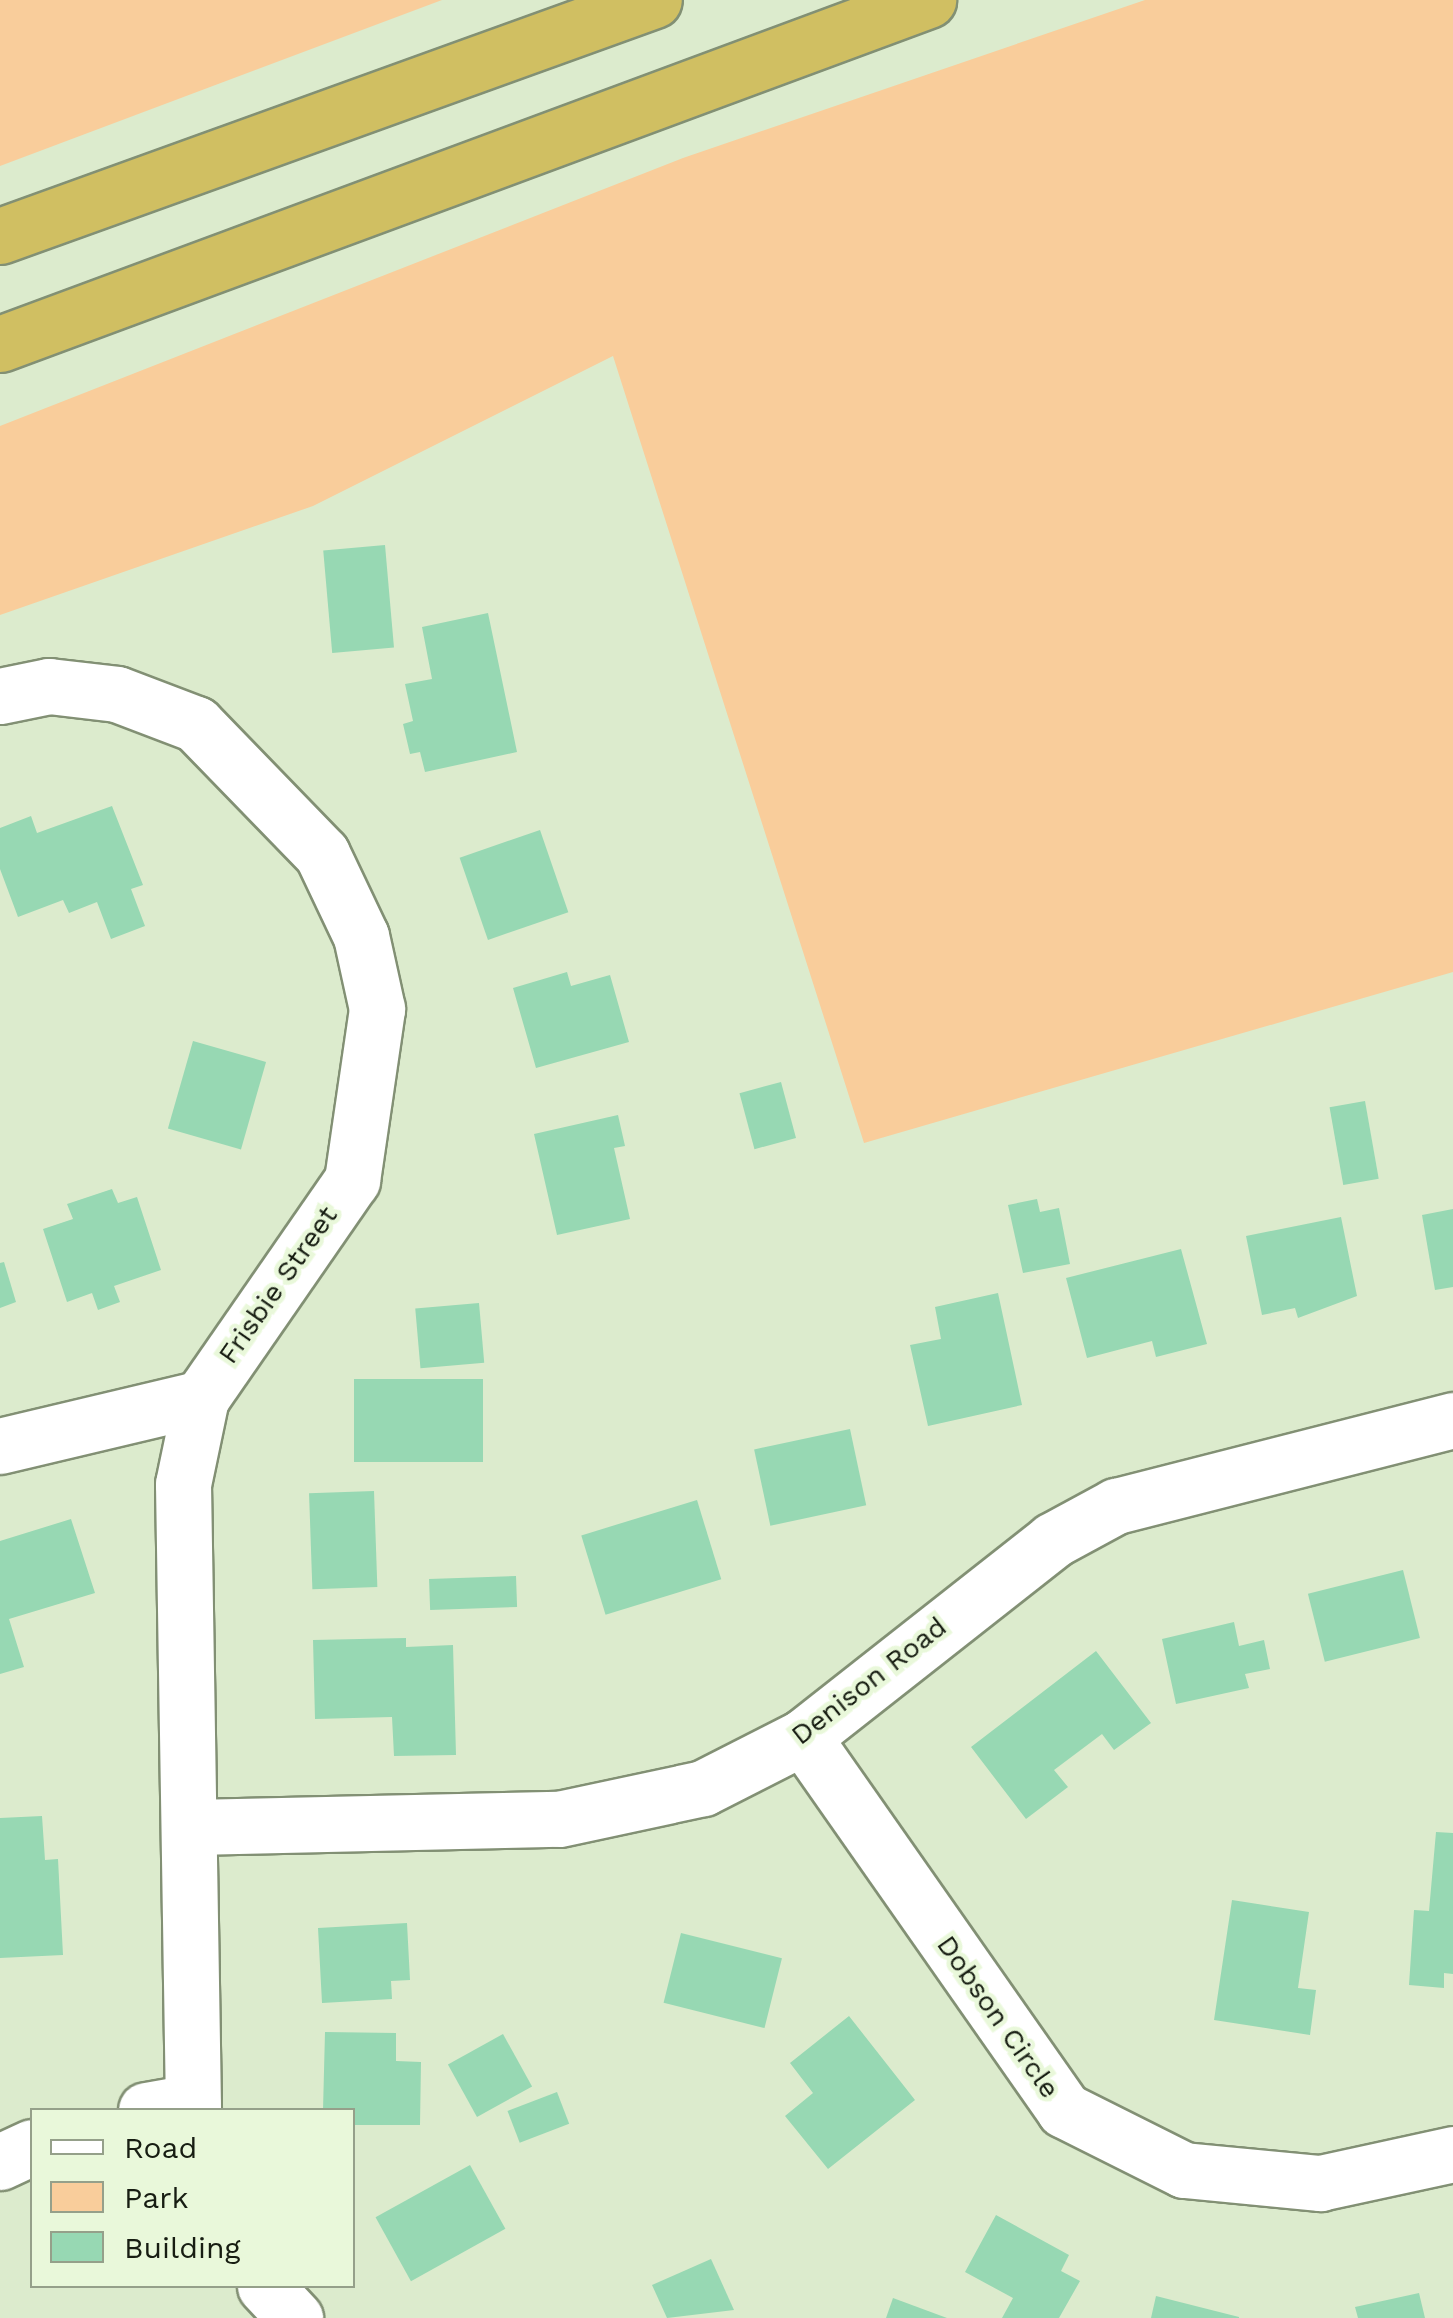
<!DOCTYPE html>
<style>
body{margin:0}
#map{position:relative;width:1453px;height:2318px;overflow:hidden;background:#dcebcd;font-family:"Work Sans",sans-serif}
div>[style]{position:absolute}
.green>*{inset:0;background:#f9cd9b}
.building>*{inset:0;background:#97d8b3;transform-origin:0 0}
.roads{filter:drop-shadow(2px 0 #829074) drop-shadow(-2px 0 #829074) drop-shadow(0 2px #829074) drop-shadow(0 -2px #829074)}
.street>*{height:55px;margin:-27.5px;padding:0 27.5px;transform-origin:27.5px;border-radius:27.5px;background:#fff}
.highway>*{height:55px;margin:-27.5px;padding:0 27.5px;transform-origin:27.5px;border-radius:27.5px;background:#d0bf62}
span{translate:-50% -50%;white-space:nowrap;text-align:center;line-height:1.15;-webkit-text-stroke:9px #e9f8da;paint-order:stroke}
.street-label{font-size:28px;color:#171d12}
.legend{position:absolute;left:30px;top:2108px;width:325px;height:180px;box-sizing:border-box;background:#e9f8da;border:2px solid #95a08a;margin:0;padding:12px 18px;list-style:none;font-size:30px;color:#171d12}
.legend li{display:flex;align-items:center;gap:20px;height:50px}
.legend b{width:50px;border:2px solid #95a08a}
</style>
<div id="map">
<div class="green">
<i style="clip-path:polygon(0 0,442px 0,0 166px)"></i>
<i style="clip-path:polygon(1145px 0,1453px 0,1453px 972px,864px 1143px,613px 356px,313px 506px,0 615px,0 426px,683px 158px)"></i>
</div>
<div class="building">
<i style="left:385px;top:545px;width:103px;height:62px;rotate:85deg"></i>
<i style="clip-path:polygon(488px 613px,517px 752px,425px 772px,420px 752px,410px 754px,403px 724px,413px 721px,405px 684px,432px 679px,422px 627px)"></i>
<i style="clip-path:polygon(112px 806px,143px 885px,131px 889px,145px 926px,111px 939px,97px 902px,69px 913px,63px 900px,18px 917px,0 869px,0 828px,31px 816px,37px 833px)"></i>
<i style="left:540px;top:830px;width:87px;height:85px;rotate:71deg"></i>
<i style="clip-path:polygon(567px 972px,571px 986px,610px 975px,629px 1042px,536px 1068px,513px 988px)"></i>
<i style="left:193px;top:1041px;width:76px;height:91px;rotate:16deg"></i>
<i style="left:781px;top:1082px;width:58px;height:43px;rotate:75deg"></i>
<i style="left:1365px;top:1101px;width:79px;height:36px;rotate:80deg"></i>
<i style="clip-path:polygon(618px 1115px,625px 1146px,614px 1148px,630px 1219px,557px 1235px,534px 1134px)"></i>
<i style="clip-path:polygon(112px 1189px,118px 1203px,137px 1197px,161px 1270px,114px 1286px,120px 1302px,98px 1310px,92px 1293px,67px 1302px,43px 1229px,73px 1219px,67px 1204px)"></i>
<i style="clip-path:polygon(1037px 1199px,1040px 1212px,1059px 1208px,1070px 1264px,1023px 1273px,1008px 1205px)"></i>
<i style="clip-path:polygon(1453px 1209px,1453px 1287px,1435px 1290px,1422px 1215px)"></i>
<i style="clip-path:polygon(1341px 1217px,1357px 1296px,1298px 1318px,1295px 1308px,1262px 1315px,1246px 1236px)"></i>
<i style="clip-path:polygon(1181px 1249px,1207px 1344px,1156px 1357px,1152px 1341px,1087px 1358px,1066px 1278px)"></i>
<i style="clip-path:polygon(4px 1262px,16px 1302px,0 1308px,0 1263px)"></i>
<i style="clip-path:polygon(998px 1293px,1022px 1405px,928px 1426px,910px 1345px,941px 1339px,935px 1307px)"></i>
<i style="left:479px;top:1303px;width:60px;height:64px;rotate:85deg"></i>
<i style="left:354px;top:1379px;width:129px;height:83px"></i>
<i style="left:850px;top:1429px;width:78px;height:98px;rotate:78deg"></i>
<i style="left:374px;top:1491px;width:96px;height:65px;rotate:88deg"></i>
<i style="left:697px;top:1500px;width:83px;height:121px;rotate:73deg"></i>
<i style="clip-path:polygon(71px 1519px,95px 1593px,9px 1619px,24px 1667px,0 1674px,0 1541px)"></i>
<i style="left:1403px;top:1570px;width:70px;height:98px;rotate:76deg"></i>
<i style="left:516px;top:1576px;width:31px;height:87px;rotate:88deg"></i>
<i style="clip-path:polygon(1234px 1622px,1239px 1646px,1264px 1640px,1270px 1669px,1245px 1674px,1249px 1688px,1176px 1704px,1162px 1639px)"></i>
<i style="clip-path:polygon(406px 1638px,406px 1647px,453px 1645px,456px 1755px,394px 1756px,392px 1717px,315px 1719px,313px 1640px)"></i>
<i style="clip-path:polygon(1096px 1651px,1151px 1723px,1114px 1750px,1102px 1734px,1054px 1770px,1068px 1787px,1026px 1819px,971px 1747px)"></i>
<i style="clip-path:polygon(42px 1816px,45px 1860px,58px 1859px,63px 1955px,0 1958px,0 1818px)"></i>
<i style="clip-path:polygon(1436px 1832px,1453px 1833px,1453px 1974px,1444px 1973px,1444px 1988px,1409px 1985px,1414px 1910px,1429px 1911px)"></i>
<i style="clip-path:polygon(1232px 1900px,1309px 1912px,1298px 1988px,1316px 1990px,1310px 2035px,1214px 2020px)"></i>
<i style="clip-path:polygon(407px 1923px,410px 1980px,391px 1981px,392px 1999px,322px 2003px,318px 1928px)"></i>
<i style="left:681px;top:1933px;width:104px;height:72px;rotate:14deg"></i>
<i style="clip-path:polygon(849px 2016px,915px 2100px,828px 2169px,785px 2116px,813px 2093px,790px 2063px)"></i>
<i style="clip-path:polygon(325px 2032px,396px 2033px,396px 2061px,421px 2062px,420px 2125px,352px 2125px,352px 2110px,323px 2110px)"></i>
<i style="left:503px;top:2034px;width:60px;height:63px;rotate:61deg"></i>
<i style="left:557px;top:2092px;width:34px;height:53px;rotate:69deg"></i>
<i style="left:470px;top:2165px;width:73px;height:108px;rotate:61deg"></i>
<i style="clip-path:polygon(996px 2215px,1069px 2255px,1061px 2271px,1080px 2281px,1059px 2318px,1002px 2318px,1013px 2298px,965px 2272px)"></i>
<i style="clip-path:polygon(711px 2259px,734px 2310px,667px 2318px,652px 2285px)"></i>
<i style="clip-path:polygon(1419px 2293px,1425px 2318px,1358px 2318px,1355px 2307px)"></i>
<i style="clip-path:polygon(1156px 2296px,1239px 2317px,1239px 2318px,1151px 2318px)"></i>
<i style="clip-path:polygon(893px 2298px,947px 2318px,886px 2318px)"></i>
</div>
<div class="roads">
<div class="street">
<i style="left:0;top:696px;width:50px;rotate:-11.5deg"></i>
<i style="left:49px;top:686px;width:68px;rotate:6.7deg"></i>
<i style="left:117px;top:694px;width:85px;rotate:20.8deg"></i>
<i style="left:196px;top:724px;width:181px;rotate:45.9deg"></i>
<i style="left:322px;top:854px;width:91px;rotate:64.6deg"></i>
<i style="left:361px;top:936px;width:75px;rotate:77.6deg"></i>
<i style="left:377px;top:1009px;width:173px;rotate:98.3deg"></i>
<i style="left:352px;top:1180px;width:265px;rotate:124.7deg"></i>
<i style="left:201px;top:1398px;width:88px;rotate:101.8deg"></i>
<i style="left:183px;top:1484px;width:626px;rotate:89.08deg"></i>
<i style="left:0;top:1446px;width:207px;rotate:-13.4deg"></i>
<i style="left:803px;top:1737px;width:455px;rotate:55deg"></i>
<i style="left:1064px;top:2110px;width:134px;rotate:26.6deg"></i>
<i style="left:1184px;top:2170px;width:137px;rotate:5.5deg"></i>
<i style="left:1320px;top:2183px;width:136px;rotate:-12.3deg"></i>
<i style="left:193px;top:1827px;width:366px;rotate:-1.3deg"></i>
<i style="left:559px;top:1819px;width:147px;rotate:-12.1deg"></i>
<i style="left:703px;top:1788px;width:112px;rotate:-27deg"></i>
<i style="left:803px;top:1737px;width:318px;rotate:-38.2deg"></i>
<i style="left:1053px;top:1540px;width:72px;rotate:-28.4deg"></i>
<i style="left:1116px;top:1506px;width:348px;rotate:-14.3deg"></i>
<i style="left:146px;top:2110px;width:47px;rotate:-9.9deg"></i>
<i style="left:0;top:2162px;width:35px;rotate:-25deg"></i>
<i style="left:265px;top:2286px;width:44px;rotate:46.8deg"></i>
</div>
<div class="highway">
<i style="left:0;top:236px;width:695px;rotate:-19.84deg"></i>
<i style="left:0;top:344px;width:990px;rotate:-20.34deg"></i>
</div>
</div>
<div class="street-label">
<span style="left:278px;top:1285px;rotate:-55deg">Frisbie Street</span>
<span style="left:869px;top:1681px;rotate:-38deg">Denison Road</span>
<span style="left:998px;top:2017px;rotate:55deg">Dobson Circle</span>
</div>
<ul class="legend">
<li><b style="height:12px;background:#fff"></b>Road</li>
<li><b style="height:28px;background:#f9cd9b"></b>Park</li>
<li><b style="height:28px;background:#97d8b3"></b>Building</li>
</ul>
</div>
